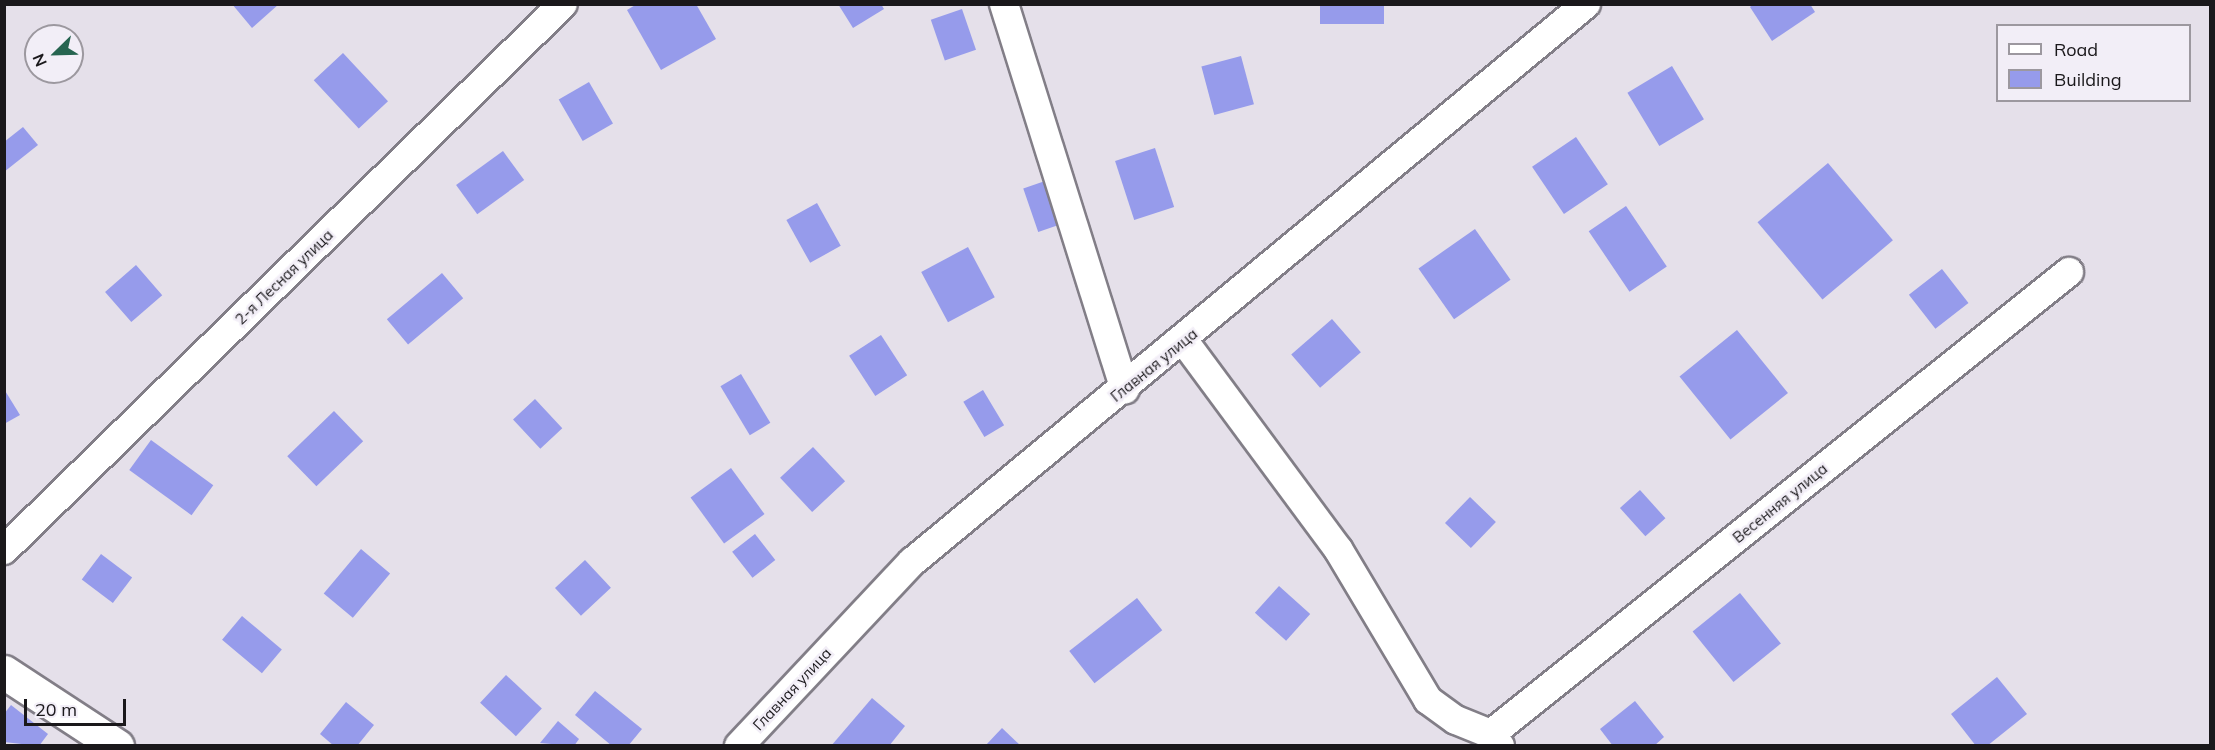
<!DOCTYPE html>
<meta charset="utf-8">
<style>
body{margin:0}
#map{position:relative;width:2215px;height:750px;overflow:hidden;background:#e5e0ea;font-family:Mulish,sans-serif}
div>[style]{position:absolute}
.building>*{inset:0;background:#969beb;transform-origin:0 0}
.roads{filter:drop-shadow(2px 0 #827e87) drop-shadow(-2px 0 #827e87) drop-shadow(0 2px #827e87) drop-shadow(0 -2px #827e87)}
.minor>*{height:28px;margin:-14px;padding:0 14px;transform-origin:14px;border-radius:14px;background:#fff}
.tertiary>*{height:33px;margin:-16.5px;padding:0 16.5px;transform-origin:16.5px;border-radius:16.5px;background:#fff}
span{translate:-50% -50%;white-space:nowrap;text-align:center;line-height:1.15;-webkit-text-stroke:5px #f2eef7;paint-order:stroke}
.street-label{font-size:15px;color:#1a181b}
.frame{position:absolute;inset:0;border:6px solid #1a181b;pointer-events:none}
.legend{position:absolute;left:1996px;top:24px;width:195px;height:78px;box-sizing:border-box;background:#f2eef7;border:2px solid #9c989f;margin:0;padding:8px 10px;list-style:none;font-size:18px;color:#1a181b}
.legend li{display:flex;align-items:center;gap:12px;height:30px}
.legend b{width:30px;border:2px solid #9c989f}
.north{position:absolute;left:24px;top:24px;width:60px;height:60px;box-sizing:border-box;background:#f2eef7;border:2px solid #9c989f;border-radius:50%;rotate:247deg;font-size:16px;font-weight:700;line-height:24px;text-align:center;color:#1a181b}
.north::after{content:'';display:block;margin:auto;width:21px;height:27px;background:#266450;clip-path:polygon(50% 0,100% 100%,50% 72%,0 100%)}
.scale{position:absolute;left:24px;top:699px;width:102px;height:27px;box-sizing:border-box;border:3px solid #1a181b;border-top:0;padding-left:8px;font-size:18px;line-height:21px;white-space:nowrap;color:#1a181b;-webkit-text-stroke:4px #f2eef7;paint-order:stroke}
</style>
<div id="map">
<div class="building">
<i style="clip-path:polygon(232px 4px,279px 4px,252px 28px)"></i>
<i style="clip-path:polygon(637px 4px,696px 4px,716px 39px,661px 70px,627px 10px)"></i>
<i style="clip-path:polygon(838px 4px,881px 4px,884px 9px,853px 28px)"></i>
<i style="left:1320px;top:4px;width:64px;height:20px"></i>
<i style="clip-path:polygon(1753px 4px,1810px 4px,1815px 12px,1772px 41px,1750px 7px)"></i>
<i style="left:962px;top:9px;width:43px;height:33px;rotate:71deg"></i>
<i style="left:343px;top:53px;width:66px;height:40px;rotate:47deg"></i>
<i style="left:1241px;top:56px;width:50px;height:41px;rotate:75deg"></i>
<i style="left:1672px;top:66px;width:62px;height:52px;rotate:59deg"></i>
<i style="left:589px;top:82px;width:48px;height:35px;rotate:60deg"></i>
<i style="clip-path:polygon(23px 127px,38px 145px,4px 172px,4px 142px)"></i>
<i style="left:1576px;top:137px;width:57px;height:53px;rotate:56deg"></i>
<i style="left:1155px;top:148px;width:62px;height:42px;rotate:72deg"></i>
<i style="left:503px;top:151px;width:36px;height:58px;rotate:54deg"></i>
<i style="left:1828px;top:163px;width:101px;height:92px;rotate:50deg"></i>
<i style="left:1045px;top:181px;width:46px;height:23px;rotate:71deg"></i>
<i style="left:817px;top:203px;width:49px;height:35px;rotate:61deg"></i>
<i style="left:1626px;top:206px;width:73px;height:45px;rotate:56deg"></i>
<i style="left:1475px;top:229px;width:62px;height:69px;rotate:55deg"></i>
<i style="left:968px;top:247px;width:57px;height:53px;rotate:62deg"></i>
<i style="left:136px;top:265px;width:40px;height:41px;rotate:49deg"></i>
<i style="left:1942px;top:269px;width:43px;height:42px;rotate:52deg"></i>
<i style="left:442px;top:273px;width:33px;height:72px;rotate:50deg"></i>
<i style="left:1332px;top:319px;width:44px;height:54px;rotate:49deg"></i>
<i style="left:1737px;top:330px;width:81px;height:74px;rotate:51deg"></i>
<i style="left:881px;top:335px;width:48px;height:38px;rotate:57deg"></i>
<i style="left:741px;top:374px;width:57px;height:24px;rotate:59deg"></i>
<i style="clip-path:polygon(4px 389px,20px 415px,4px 424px)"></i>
<i style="left:983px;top:390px;width:41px;height:23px;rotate:59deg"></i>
<i style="left:535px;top:399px;width:40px;height:30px;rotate:47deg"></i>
<i style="left:334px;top:411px;width:42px;height:65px;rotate:46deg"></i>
<i style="left:151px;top:440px;width:77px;height:37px;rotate:36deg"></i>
<i style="left:813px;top:447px;width:47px;height:45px;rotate:47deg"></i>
<i style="left:731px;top:468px;width:57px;height:50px;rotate:54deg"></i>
<i style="left:1640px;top:490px;width:38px;height:27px;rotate:48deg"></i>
<i style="left:1470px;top:497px;width:36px;height:36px;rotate:44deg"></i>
<i style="left:755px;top:534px;width:33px;height:29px;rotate:52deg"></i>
<i style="left:361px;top:549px;width:38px;height:58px;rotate:40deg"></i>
<i style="left:101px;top:554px;width:39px;height:32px;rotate:37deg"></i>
<i style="left:585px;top:560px;width:38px;height:41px;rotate:47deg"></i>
<i style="left:1279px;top:586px;width:42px;height:36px;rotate:42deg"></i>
<i style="left:1740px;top:593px;width:65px;height:61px;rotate:51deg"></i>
<i style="left:1137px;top:598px;width:41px;height:86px;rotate:52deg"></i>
<i style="left:242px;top:616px;width:52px;height:31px;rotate:40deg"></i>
<i style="left:506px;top:675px;width:49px;height:38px;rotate:43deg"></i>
<i style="clip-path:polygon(1997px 677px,2027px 714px,1987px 746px,1976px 746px,1951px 714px)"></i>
<i style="clip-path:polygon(595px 691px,642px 729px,628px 746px,612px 746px,575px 715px)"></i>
<i style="clip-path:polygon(872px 698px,905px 726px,889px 746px,831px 746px)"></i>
<i style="clip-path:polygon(1635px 701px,1664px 737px,1654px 746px,1613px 746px,1600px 729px)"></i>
<i style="clip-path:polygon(346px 702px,374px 725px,357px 746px,334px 746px,320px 734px)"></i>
<i style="clip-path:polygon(11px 705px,48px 734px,39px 746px,4px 742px,4px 714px)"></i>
<i style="clip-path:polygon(558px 721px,579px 739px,574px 746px,540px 743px)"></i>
<i style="clip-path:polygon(1002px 728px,1021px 746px,985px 746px)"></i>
</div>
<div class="roads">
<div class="minor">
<i style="left:1004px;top:4px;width:404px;rotate:72.6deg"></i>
<i style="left:1184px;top:341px;width:259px;rotate:53.5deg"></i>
<i style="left:1338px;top:549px;width:176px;rotate:59.2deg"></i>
<i style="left:1428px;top:700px;width:34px;rotate:36deg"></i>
<i style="left:1456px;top:720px;width:38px;rotate:22deg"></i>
<i style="left:1491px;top:734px;width:15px;rotate:53deg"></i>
<i style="left:4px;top:550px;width:781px;rotate:-44.33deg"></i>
<i style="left:1491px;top:734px;width:740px;rotate:-38.64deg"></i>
<i style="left:739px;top:746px;width:253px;rotate:-46.8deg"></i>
<i style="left:912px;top:562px;width:875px;rotate:-39.62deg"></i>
</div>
<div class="tertiary">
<i style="left:4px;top:672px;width:135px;rotate:33.2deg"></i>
</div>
</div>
<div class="street-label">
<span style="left:284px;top:277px;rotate:-44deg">2-я Лесная улица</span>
<span style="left:1154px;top:365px;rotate:-39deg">Главная улица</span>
<span style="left:1780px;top:503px;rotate:-39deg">Весенняя улица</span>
<span style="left:792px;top:689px;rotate:-47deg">Главная улица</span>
</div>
<div class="frame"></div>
<ul class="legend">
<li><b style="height:8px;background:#fff"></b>Road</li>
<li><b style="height:16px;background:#969beb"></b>Building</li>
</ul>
<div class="north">N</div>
<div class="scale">20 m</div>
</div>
